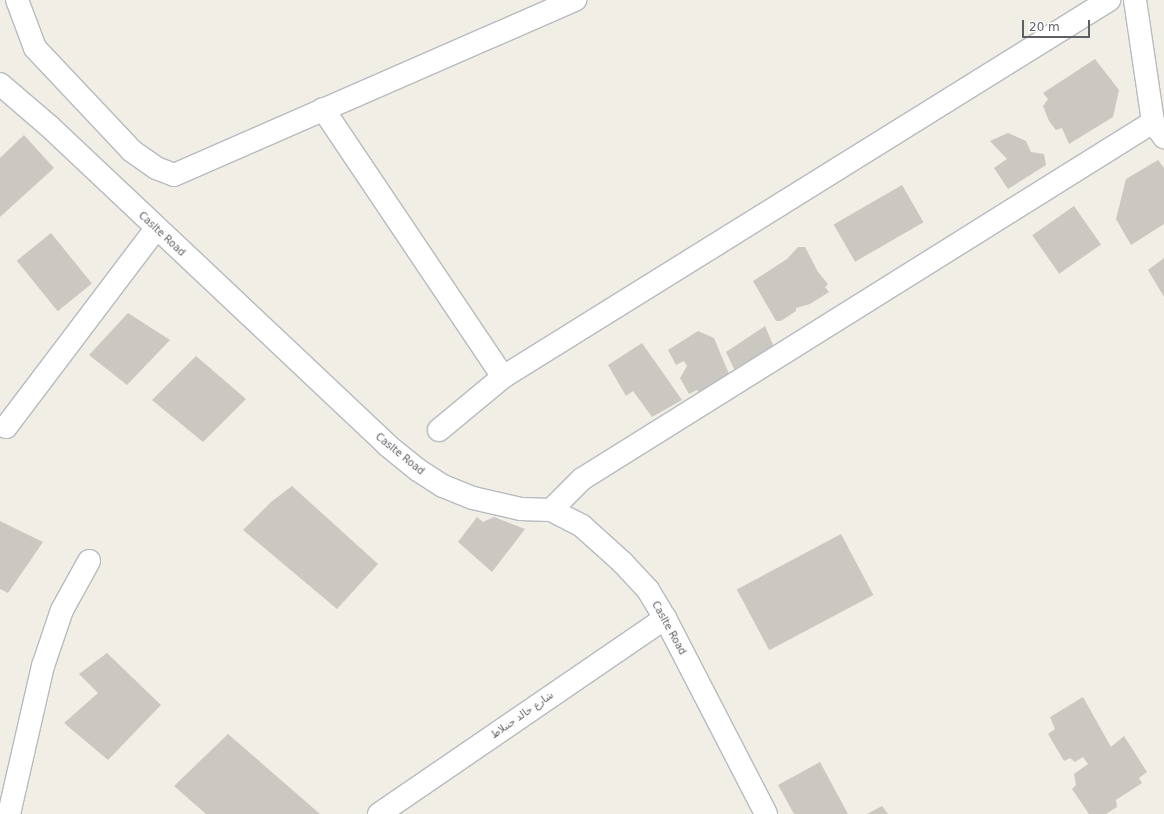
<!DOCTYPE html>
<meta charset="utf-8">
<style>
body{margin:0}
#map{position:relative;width:1164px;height:814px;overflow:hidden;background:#f0eee5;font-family:"DejaVu Sans","Noto Naskh Arabic",sans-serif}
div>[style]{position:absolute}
.building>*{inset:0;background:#cbc8c2;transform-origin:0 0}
.roads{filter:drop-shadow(1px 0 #b7bbbf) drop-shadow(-1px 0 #b7bbbf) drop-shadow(0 1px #b7bbbf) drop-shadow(0 -1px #b7bbbf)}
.minor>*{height:22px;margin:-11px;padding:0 11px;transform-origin:11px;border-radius:11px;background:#fff}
span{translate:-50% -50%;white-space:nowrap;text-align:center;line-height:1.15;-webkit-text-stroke:3px #fff;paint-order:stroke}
.street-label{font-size:10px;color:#5d6166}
.scale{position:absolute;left:1022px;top:20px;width:68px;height:18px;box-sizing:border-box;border:2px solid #5d6166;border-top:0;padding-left:5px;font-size:12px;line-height:14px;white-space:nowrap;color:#5d6166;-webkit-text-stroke:3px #fff;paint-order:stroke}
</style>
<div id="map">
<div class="building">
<i style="clip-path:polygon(1095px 59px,1119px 90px,1113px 117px,1069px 144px,1062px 128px,1056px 130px,1049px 121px,1043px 106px,1048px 99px,1043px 93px)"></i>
<i style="clip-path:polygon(1008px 133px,1026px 141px,1031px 152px,1044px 154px,1046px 165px,1008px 189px,994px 168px,1007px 159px,990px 141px)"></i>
<i style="clip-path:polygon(24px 135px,54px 168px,0 217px,0 158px)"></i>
<i style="clip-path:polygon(1158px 160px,1164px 168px,1164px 224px,1131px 245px,1116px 219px,1126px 179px)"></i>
<i style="left:902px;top:185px;width:43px;height:79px;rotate:60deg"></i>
<i style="left:1074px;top:206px;width:47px;height:51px;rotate:55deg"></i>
<i style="left:51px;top:233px;width:65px;height:44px;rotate:51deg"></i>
<i style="clip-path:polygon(798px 247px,805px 247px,818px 272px,828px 284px,825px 287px,829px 292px,810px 304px,796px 308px,796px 311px,781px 321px,776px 321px,753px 281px,787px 259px)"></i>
<i style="clip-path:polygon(1164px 258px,1164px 297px,1148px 270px)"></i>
<i style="clip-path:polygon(128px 313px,170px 340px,127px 385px,89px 355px)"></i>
<i style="clip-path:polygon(765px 326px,774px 347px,736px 373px,726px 352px)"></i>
<i style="clip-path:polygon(698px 331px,714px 338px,729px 374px,700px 393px,697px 390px,689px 394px,680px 378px,687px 366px,684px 361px,676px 365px,668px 350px)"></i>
<i style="clip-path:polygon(642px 343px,682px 400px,652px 417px,633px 391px,626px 396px,608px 365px)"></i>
<i style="clip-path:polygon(196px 356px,246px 399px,203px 442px,152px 400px)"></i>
<i style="clip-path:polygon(292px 486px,378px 564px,337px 609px,243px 530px,271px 502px)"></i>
<i style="clip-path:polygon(477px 517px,483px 522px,494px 517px,525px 529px,492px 572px,458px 542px)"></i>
<i style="clip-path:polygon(0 521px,43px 542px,8px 593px,0 589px)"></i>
<i style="left:841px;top:534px;width:69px;height:118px;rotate:62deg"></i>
<i style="clip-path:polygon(107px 653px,161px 705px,108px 760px,64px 723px,98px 693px,79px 674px)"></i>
<i style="clip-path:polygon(1083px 697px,1111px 747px,1124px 736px,1147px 772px,1139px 778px,1142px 783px,1116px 800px,1117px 807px,1106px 814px,1089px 814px,1072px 789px,1076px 785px,1074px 774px,1088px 764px,1083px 757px,1075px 762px,1070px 758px,1064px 761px,1048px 734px,1055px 729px,1050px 717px)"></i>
<i style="clip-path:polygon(228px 734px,320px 814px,206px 814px,174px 786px)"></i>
<i style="clip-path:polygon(820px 762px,848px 814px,794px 814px,778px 785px)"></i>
<i style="clip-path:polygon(882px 806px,888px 814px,867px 814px)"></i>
</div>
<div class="roads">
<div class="minor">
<i style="left:17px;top:0;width:51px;rotate:69.4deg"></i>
<i style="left:35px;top:48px;width:141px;rotate:46.7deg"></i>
<i style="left:132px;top:151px;width:29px;rotate:35deg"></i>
<i style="left:156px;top:168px;width:19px;rotate:21deg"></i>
<i style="left:174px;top:175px;width:438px;rotate:-23.6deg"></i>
<i style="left:1135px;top:0;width:123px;rotate:81.6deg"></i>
<i style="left:1153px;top:122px;width:19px;rotate:54deg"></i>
<i style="left:0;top:84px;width:65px;rotate:40.6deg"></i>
<i style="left:49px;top:126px;width:465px;rotate:43.3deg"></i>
<i style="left:387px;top:445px;width:40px;rotate:39deg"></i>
<i style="left:418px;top:470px;width:30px;rotate:33deg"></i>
<i style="left:443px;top:486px;width:32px;rotate:22deg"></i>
<i style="left:473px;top:498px;width:49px;rotate:12.9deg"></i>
<i style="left:521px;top:509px;width:30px;rotate:2deg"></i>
<i style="left:551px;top:510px;width:35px;rotate:27deg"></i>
<i style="left:582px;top:526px;width:54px;rotate:42deg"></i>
<i style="left:622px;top:562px;width:38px;rotate:47deg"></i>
<i style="left:648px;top:590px;width:33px;rotate:59deg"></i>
<i style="left:665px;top:618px;width:220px;rotate:62.7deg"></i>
<i style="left:323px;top:109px;width:323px;rotate:56.1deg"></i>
<i style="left:6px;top:427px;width:248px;rotate:-52.9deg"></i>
<i style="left:439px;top:430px;width:83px;rotate:-39.6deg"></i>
<i style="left:503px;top:377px;width:714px;rotate:-31.89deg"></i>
<i style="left:551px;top:510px;width:44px;rotate:-45deg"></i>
<i style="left:582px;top:479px;width:673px;rotate:-32.01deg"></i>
<i style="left:9px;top:814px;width:152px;rotate:-77.1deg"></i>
<i style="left:43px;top:666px;width:59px;rotate:-71.3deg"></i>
<i style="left:62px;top:610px;width:56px;rotate:-61.1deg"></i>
<i style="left:379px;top:814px;width:347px;rotate:-34.4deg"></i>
</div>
</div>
<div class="street-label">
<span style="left:162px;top:234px;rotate:43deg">Caslte Road</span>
<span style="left:400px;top:454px;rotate:39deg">Caslte Road</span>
<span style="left:669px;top:628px;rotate:61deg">Caslte Road</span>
<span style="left:522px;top:715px;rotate:-35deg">شارع خالد جنبلاط</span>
</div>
<div class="scale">20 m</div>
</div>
